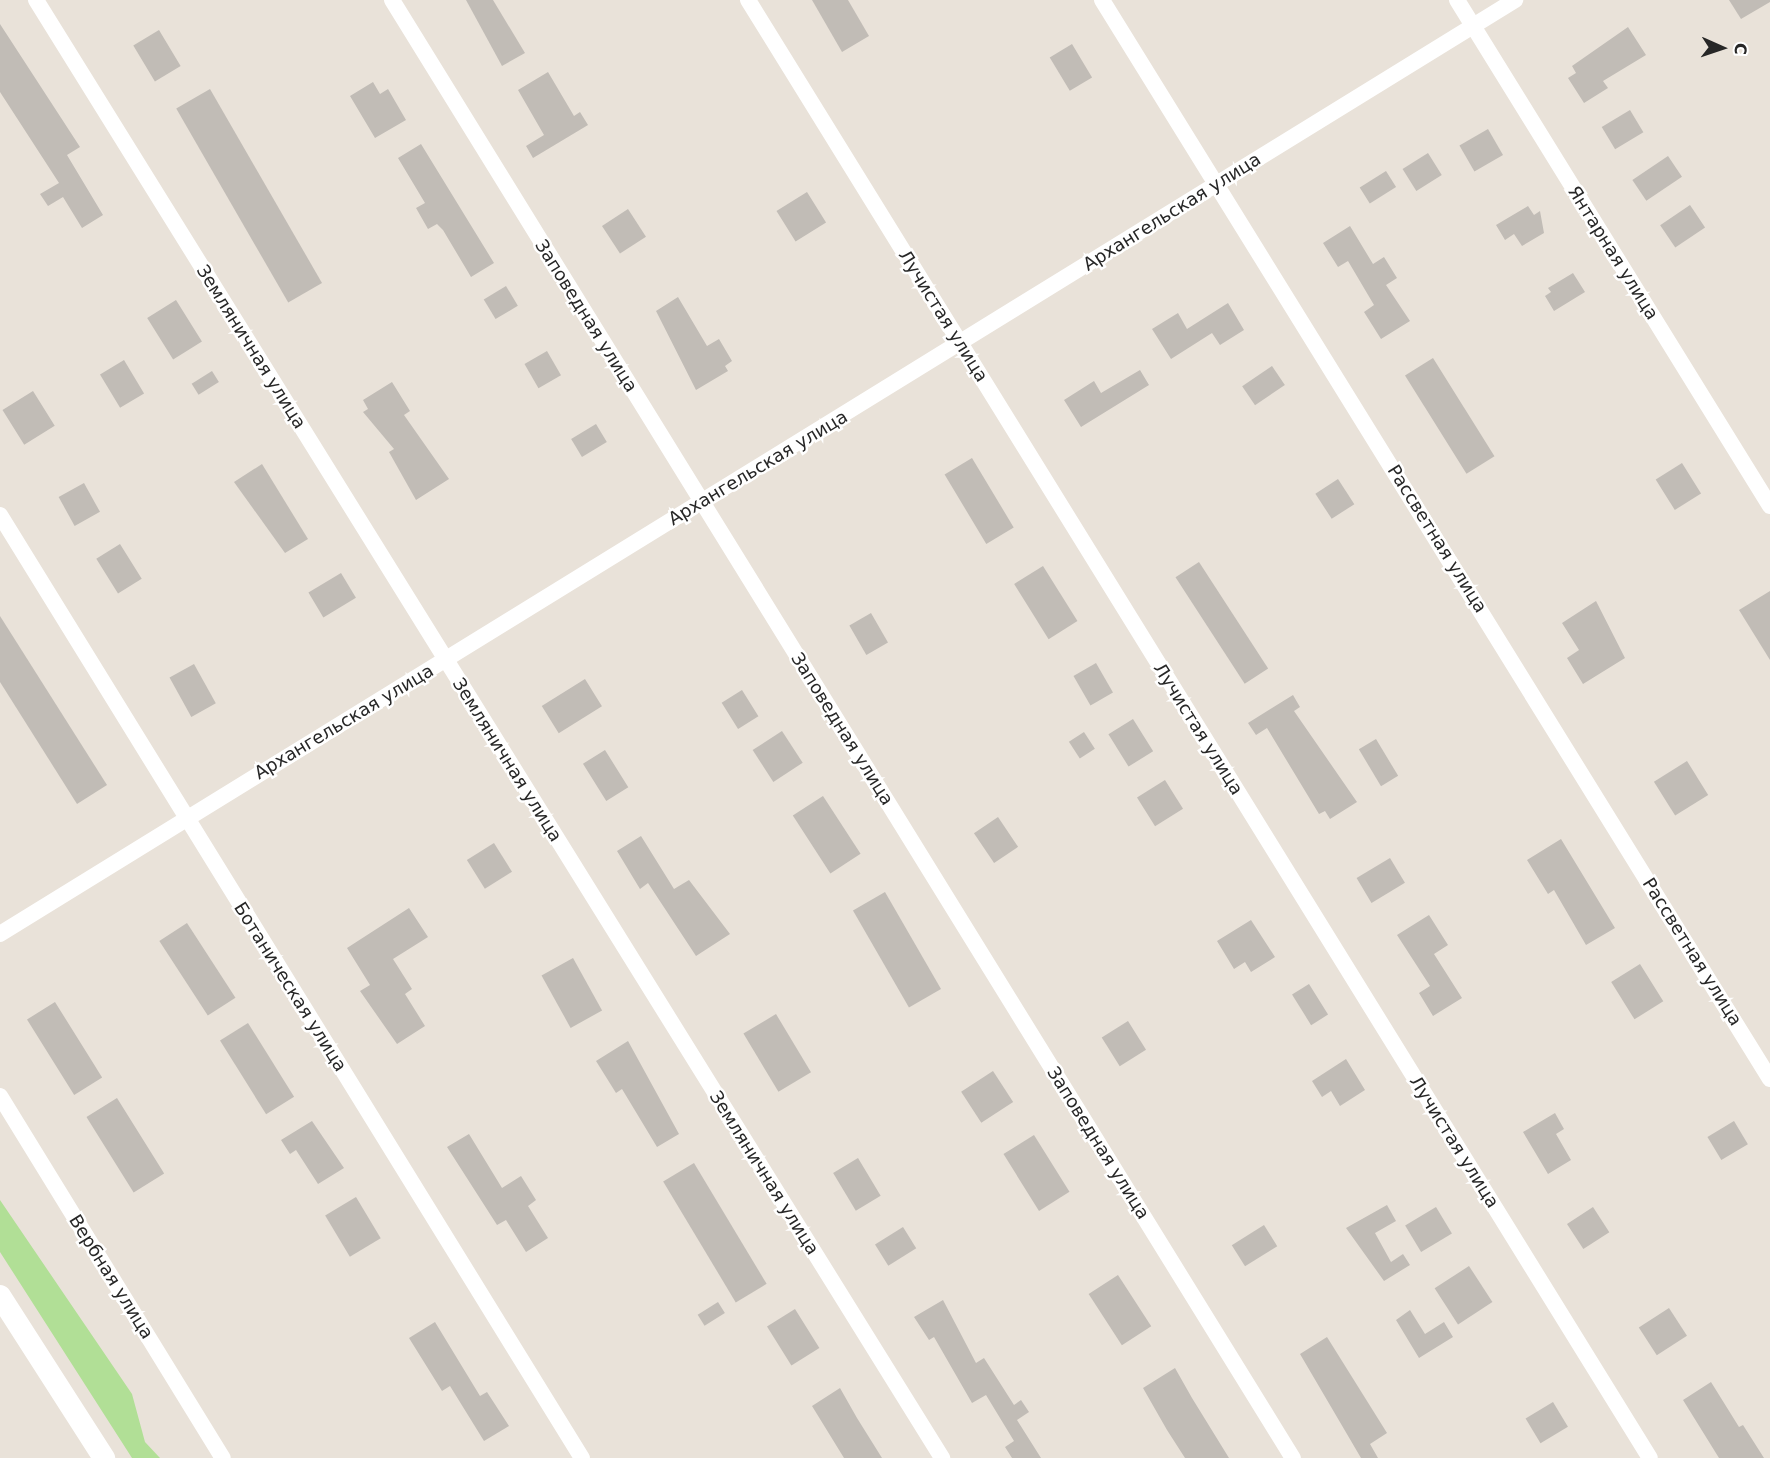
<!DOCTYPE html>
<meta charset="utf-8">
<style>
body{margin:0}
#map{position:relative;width:1770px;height:1458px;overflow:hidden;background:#e9e2d9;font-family:"DejaVu Sans",sans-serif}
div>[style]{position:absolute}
.green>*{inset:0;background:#b1df96}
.building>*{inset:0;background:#c1bcb6;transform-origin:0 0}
.street>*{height:16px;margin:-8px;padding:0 8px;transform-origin:8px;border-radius:8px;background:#fff}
.secondary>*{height:22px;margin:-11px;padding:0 11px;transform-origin:11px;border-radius:11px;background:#fff}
span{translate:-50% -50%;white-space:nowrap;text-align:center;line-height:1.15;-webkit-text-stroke:5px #fff;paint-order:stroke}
.street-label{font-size:18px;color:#272727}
.north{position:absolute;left:1692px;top:18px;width:60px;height:60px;-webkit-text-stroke:4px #fff;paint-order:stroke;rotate:93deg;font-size:16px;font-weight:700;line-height:24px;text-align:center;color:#272727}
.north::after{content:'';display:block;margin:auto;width:21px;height:27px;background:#272727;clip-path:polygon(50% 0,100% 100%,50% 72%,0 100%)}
</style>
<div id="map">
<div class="green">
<i style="clip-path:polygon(0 1200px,132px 1394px,145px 1442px,160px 1458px,132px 1458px,0 1252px)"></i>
</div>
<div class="building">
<i style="clip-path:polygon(466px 0,493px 0,525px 53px,502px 66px)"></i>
<i style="clip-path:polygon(812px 0,848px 0,869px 36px,842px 52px)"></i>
<i style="clip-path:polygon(1729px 0,1770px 0,1770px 2px,1741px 19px)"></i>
<i style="clip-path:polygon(0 24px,80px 147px,67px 155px,103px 215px,82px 228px,63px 197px,48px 206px,40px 194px,59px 183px,0 92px)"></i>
<i style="clip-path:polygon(1628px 27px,1646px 55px,1603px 81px,1608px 88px,1584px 103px,1568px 78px,1576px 73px,1572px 66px)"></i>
<i style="left:159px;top:30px;width:42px;height:30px;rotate:59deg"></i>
<i style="left:1072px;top:44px;width:39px;height:26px;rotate:59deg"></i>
<i style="clip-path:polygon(548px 72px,574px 116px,580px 112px,588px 125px,533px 158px,526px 146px,544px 135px,518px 90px)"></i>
<i style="clip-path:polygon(373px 82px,380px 94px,388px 89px,406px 120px,375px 138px,350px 96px)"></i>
<i style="left:210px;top:89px;width:224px;height:39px;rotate:60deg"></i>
<i style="left:1630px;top:110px;width:26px;height:33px;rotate:59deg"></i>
<i style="left:1488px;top:129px;width:30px;height:33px;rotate:60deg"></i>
<i style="clip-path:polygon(421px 144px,494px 263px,471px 277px,443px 230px,437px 224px,428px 229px,416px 208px,425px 203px,398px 158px)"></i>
<i style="left:1428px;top:153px;width:26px;height:30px;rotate:58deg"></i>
<i style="left:1668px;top:156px;width:25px;height:43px;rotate:56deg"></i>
<i style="left:1386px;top:171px;width:19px;height:31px;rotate:58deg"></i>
<i style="left:807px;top:192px;width:36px;height:36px;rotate:58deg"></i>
<i style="left:1690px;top:205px;width:27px;height:36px;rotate:56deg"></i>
<i style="clip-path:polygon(1528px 206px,1534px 215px,1540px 211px,1544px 233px,1522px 246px,1514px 234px,1505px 240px,1496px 225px)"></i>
<i style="left:628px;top:209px;width:33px;height:31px;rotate:57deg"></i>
<i style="clip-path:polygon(1350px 226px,1373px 264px,1384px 257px,1397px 278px,1386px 285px,1410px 321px,1381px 339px,1364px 312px,1374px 305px,1348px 261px,1338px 267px,1323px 243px)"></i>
<i style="clip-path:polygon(1573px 273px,1585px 292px,1554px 311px,1545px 296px,1551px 292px,1548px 288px)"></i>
<i style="left:506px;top:286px;width:23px;height:26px;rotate:59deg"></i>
<i style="clip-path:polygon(678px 297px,707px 346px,719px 339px,732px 361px,725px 366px,728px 371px,696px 390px,656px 311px)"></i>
<i style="left:176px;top:300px;width:49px;height:34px;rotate:58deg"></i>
<i style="clip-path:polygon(1228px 303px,1244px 330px,1220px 345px,1212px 333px,1171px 359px,1152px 329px,1178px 313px,1187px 329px)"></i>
<i style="left:547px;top:351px;width:28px;height:26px;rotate:60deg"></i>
<i style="left:1433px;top:358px;width:116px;height:33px;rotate:58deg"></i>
<i style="left:124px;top:360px;width:39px;height:28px;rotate:59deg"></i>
<i style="left:1272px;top:366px;width:23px;height:36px;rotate:56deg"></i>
<i style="clip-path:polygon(1140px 370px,1149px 385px,1081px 427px,1064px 400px,1094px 381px,1101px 393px)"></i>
<i style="left:212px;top:371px;width:13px;height:24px;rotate:58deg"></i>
<i style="clip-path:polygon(392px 382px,410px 411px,404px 415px,449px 479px,416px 500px,389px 452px,394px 449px,363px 412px,368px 409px,363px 400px)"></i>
<i style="left:33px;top:391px;width:41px;height:36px;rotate:58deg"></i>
<i style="left:596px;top:424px;width:21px;height:29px;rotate:59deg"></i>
<i style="left:972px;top:458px;width:81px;height:32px;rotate:59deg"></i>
<i style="left:1682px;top:463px;width:36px;height:31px;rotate:58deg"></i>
<i style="clip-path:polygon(262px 464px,308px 539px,285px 553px,234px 482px)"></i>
<i style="left:1338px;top:479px;width:30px;height:27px;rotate:57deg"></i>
<i style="left:84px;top:483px;width:33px;height:29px;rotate:61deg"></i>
<i style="left:120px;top:544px;width:41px;height:28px;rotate:58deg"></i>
<i style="left:1199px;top:562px;width:127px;height:28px;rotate:57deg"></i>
<i style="left:1043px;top:566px;width:65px;height:34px;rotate:58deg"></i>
<i style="left:341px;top:573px;width:29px;height:38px;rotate:59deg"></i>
<i style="clip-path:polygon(1770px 591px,1770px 660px,1739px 610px)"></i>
<i style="clip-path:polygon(1596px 601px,1625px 658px,1583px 684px,1567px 658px,1579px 650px,1562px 623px)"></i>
<i style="left:871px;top:613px;width:34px;height:25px;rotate:60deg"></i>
<i style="clip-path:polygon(0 616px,107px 785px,77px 804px,0 682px)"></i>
<i style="left:1096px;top:663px;width:34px;height:26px;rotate:60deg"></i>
<i style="left:194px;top:664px;width:45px;height:28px;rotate:61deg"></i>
<i style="left:585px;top:679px;width:32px;height:51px;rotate:58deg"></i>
<i style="left:742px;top:690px;width:31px;height:24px;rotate:58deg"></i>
<i style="clip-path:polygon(1293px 695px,1300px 707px,1294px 711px,1357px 802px,1330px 819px,1325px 811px,1319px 814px,1267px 728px,1256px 735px,1248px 723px)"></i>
<i style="left:1133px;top:719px;width:38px;height:29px;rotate:58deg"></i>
<i style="left:782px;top:731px;width:38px;height:35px;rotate:57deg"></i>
<i style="left:1084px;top:732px;width:20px;height:18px;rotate:57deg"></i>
<i style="left:1376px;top:739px;width:43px;height:20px;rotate:59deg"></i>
<i style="left:605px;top:750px;width:44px;height:26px;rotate:58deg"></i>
<i style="left:1687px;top:761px;width:40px;height:39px;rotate:58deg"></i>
<i style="left:1165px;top:780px;width:34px;height:33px;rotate:58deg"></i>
<i style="left:823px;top:796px;width:69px;height:36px;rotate:57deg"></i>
<i style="left:998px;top:817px;width:36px;height:29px;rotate:56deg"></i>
<i style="clip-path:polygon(641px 836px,674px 889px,689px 880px,730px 934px,696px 956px,648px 883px,640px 889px,617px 851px)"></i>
<i style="clip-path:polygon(1561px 839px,1615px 928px,1586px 945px,1554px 890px,1548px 894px,1527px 860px)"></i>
<i style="left:494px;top:843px;width:34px;height:32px;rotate:58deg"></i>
<i style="left:1390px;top:858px;width:29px;height:39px;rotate:59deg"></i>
<i style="left:885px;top:892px;width:112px;height:37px;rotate:60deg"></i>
<i style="clip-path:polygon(409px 908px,428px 937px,393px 959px,412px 989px,405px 994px,425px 1026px,397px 1044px,360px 991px,370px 985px,347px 948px)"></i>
<i style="clip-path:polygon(1429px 915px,1448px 945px,1434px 954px,1462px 998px,1433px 1016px,1419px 993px,1430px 986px,1397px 935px)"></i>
<i style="clip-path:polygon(1251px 920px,1275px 957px,1251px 972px,1245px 962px,1234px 969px,1217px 941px)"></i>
<i style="left:187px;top:923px;width:89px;height:33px;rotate:57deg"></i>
<i style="left:573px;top:958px;width:60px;height:36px;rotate:61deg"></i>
<i style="left:1640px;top:964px;width:44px;height:34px;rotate:58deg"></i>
<i style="left:1309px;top:984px;width:36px;height:20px;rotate:58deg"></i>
<i style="left:55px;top:1002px;width:89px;height:33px;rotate:58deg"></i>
<i style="left:776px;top:1014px;width:68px;height:38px;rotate:59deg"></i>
<i style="left:1128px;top:1021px;width:34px;height:31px;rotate:58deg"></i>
<i style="left:248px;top:1023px;width:87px;height:33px;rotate:58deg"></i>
<i style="clip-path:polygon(628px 1041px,679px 1134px,657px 1147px,622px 1089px,616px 1093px,596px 1061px)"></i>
<i style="clip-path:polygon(1346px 1059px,1365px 1090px,1340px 1106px,1331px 1091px,1322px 1097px,1312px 1081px)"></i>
<i style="left:993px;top:1071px;width:37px;height:38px;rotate:57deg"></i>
<i style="left:117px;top:1098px;width:89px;height:36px;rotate:58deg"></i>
<i style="clip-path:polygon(1555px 1113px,1564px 1129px,1556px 1134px,1571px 1160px,1548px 1174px,1523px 1132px)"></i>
<i style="clip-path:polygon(312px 1121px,344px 1168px,318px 1184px,296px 1150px,290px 1154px,281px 1140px)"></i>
<i style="left:1734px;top:1121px;width:27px;height:31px;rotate:59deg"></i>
<i style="clip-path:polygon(469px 1134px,502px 1188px,521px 1176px,536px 1200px,528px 1206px,548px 1238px,526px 1252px,506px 1220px,497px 1225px,447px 1147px)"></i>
<i style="left:1034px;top:1135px;width:67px;height:36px;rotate:58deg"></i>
<i style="left:858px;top:1158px;width:44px;height:29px;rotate:59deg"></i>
<i style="left:694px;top:1163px;width:141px;height:36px;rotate:59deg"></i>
<i style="left:356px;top:1197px;width:48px;height:36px;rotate:59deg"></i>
<i style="clip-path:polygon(1387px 1205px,1396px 1221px,1375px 1233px,1391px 1262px,1403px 1254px,1410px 1265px,1384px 1281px,1346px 1228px)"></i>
<i style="left:1436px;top:1207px;width:31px;height:36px;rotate:59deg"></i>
<i style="left:1593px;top:1207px;width:30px;height:31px;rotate:57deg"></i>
<i style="left:1264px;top:1225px;width:25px;height:38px;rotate:58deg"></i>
<i style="left:903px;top:1227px;width:25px;height:33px;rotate:58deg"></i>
<i style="left:1469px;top:1266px;width:43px;height:41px;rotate:57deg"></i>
<i style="left:1118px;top:1275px;width:61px;height:35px;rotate:57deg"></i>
<i style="clip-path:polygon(943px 1300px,976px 1363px,984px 1358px,1014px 1405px,1021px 1400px,1029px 1412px,1017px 1420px,1041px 1458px,1012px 1458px,1005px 1447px,1014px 1441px,986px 1395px,972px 1403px,934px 1337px,929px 1340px,914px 1317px)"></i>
<i style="left:718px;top:1302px;width:13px;height:24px;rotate:58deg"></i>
<i style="left:1669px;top:1308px;width:33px;height:36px;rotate:57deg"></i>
<i style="left:795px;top:1309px;width:46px;height:33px;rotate:58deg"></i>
<i style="clip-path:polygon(1410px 1310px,1425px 1334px,1444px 1322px,1453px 1337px,1419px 1358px,1396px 1320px)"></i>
<i style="clip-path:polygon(435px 1322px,480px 1396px,487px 1392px,509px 1426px,484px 1441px,450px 1386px,442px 1391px,409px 1338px)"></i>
<i style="clip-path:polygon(1327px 1337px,1387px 1433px,1370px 1444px,1378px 1458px,1361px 1458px,1300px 1354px)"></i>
<i style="clip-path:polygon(1175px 1368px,1192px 1398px,1229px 1458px,1185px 1458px,1167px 1430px,1143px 1388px)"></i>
<i style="clip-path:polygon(1711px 1382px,1739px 1427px,1743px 1425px,1764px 1458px,1719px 1458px,1683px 1400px)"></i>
<i style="clip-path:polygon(840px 1388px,857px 1418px,882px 1458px,844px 1458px,812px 1406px)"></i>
<i style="left:1553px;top:1402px;width:29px;height:32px;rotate:59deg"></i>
</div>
<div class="street">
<i style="left:36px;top:0;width:1717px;rotate:58.14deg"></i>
<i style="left:392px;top:0;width:1714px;rotate:58.29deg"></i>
<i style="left:748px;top:0;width:1714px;rotate:58.26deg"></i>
<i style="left:1102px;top:0;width:1269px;rotate:58.24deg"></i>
<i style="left:1457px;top:0;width:595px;rotate:58.26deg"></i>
<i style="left:0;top:515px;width:1108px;rotate:58.32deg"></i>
<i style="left:0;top:934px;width:1780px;rotate:-31.65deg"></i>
<i style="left:0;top:1096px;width:425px;rotate:58.4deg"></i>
</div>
<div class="secondary">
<i style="left:0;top:1296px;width:193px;rotate:57.3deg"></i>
</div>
<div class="street-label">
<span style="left:1172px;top:212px;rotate:-32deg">Архангельская улица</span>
<span style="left:1613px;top:253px;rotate:58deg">Янтарная улица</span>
<span style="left:586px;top:316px;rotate:58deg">Заповедная улица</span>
<span style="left:943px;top:316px;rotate:58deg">Лучистая улица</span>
<span style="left:251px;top:347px;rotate:58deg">Земляничная улица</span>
<span style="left:758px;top:468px;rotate:-31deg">Архангельская улица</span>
<span style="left:1437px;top:539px;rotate:58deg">Рассветная улица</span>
<span style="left:344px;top:722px;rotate:-31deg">Архангельская улица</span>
<span style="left:842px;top:729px;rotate:58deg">Заповедная улица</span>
<span style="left:1198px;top:729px;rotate:58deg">Лучистая улица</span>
<span style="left:507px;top:760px;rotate:58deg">Земляничная улица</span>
<span style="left:1692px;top:952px;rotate:58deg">Рассветная улица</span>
<span style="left:290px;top:987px;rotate:58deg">Ботаническая улица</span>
<span style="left:1454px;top:1142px;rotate:58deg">Лучистая улица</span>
<span style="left:1098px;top:1143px;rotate:58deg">Заповедная улица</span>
<span style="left:764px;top:1173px;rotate:58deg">Земляничная улица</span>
<span style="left:111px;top:1277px;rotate:58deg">Вербная улица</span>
</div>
<div class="north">С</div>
</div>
